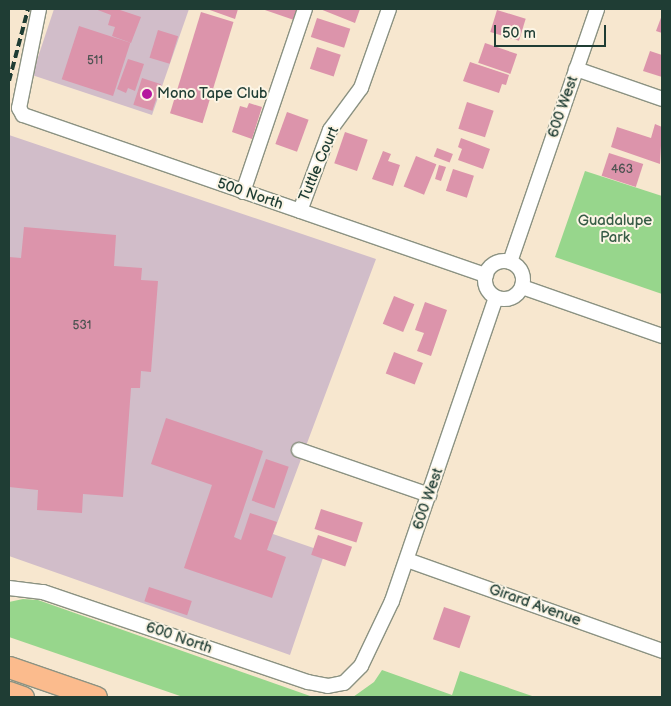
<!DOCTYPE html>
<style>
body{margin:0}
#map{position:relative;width:671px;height:706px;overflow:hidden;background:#f7e7cf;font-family:"Balsamiq Sans",sans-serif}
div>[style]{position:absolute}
.industrial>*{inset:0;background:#d1bdc9}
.green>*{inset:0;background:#97d68c}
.building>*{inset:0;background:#dc94ab;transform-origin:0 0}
.roads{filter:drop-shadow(1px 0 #8b9282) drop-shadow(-1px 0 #8b9282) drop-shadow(0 1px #8b9282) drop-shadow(0 -1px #8b9282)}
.minor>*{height:14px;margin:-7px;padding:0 7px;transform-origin:7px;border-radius:7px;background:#fff}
.minor>.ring{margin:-7px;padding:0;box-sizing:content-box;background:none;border:14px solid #fff;border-radius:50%}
.primary>*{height:21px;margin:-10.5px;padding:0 10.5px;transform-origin:10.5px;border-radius:10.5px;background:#fbbb8d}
.rail>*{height:4px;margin-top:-2px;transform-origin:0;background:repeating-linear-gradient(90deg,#1f3d34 0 8px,transparent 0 12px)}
.dots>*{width:14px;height:14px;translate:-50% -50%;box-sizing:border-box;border:2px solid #fcf5e5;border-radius:50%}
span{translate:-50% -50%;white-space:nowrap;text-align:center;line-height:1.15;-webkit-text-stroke:4px #fcf5e5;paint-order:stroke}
.number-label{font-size:12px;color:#4e5352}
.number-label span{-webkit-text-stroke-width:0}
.poi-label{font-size:15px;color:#1f3d34}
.left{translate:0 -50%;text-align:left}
.street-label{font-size:15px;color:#1f3d34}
.park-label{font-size:15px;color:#375c46}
.frame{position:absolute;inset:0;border:10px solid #1f3d34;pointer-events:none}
.scale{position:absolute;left:494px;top:25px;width:112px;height:22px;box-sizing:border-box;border:2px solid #1f3d34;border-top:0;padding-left:6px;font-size:15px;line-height:18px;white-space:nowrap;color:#1f3d34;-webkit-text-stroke:4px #fcf5e5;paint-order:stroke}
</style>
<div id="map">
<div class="industrial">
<i style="clip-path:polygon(54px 9px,189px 9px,152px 115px,32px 75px)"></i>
<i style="clip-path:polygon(9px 135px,376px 259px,273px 534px,325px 552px,290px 655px,9px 556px)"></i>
</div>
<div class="green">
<i style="clip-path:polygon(585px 171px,662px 196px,662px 294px,555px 257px)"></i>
<i style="clip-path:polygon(23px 599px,38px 600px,313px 697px,183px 697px,9px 637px,9px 602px)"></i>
<i style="clip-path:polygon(382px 670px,452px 695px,460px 671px,535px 697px,353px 697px,374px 682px)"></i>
</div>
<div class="building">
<i style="clip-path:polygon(95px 9px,117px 9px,141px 17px,131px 43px,112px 36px,115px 27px,108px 25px,111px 15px)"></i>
<i style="clip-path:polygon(207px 9px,238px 9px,235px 19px)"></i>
<i style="clip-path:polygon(262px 9px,298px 9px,294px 20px)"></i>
<i style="clip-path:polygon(320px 9px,360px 9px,355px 23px)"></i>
<i style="left:497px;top:10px;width:30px;height:23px;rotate:17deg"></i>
<i style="left:201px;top:12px;width:34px;height:106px;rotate:17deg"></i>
<i style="clip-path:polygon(662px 15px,662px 33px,656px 31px)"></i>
<i style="left:317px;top:18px;width:35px;height:20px;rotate:18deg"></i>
<i style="left:79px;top:26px;width:54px;height:56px;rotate:18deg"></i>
<i style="left:158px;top:30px;width:21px;height:29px;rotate:17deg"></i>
<i style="left:485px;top:43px;width:34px;height:21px;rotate:19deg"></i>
<i style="left:317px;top:47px;width:25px;height:23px;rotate:18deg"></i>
<i style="clip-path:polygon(650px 51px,662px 55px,662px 77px,643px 71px)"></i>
<i style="clip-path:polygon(128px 59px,144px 64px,135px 91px,128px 88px,126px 93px,117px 89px)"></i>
<i style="clip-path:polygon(470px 62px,509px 75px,506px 85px,502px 84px,499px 93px,463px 81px)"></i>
<i style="left:142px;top:78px;width:20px;height:28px;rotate:18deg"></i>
<i style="left:467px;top:102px;width:28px;height:28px;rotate:18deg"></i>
<i style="clip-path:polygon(249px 103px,262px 107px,252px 139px,232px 132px,240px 106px,247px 108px)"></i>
<i style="left:287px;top:112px;width:23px;height:34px;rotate:20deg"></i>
<i style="clip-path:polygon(655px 124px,662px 127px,660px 164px,611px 147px,617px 127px,651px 138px)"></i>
<i style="left:345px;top:132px;width:24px;height:33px;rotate:19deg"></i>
<i style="clip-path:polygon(461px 138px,490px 149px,483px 169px,458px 160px,462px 149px,458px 147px)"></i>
<i style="left:437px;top:148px;width:17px;height:9px;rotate:21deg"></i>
<i style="clip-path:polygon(383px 151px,391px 154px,388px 161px,400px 165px,393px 186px,372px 179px)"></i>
<i style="left:609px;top:153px;width:36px;height:24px;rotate:18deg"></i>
<i style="left:416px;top:156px;width:22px;height:33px;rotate:22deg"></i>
<i style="clip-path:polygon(439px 165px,446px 167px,441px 181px,435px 179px)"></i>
<i style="left:453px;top:169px;width:22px;height:23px;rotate:18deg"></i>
<i style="clip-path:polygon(24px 227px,116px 235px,114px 266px,142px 268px,141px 280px,158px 281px,151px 372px,141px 371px,140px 388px,131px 388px,123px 497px,83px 494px,82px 513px,37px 510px,38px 490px,9px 487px,9px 257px,21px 258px)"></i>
<i style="left:394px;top:296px;width:22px;height:30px;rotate:22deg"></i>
<i style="clip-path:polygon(425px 302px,447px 310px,431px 356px,417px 351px,424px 333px,415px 330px)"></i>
<i style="left:394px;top:352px;width:31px;height:23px;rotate:21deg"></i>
<i style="clip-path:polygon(166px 418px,263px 451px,234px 537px,241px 540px,250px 513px,277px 522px,267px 550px,286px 557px,272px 598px,184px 568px,212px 485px,151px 464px)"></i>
<i style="left:266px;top:459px;width:24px;height:44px;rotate:19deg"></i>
<i style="left:321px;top:509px;width:44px;height:21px;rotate:18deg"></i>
<i style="left:318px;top:535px;width:36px;height:21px;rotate:19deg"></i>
<i style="left:149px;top:587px;width:45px;height:15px;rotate:18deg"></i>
<i style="left:444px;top:607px;width:28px;height:34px;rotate:19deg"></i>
</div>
<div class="roads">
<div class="minor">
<i style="left:39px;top:9px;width:101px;rotate:101.4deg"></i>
<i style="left:19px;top:108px;width:8px;rotate:60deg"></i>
<i style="left:23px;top:115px;width:490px;rotate:19.1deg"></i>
<i style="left:576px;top:69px;width:91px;rotate:19.2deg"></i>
<i style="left:243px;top:192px;width:193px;rotate:-71.3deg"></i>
<i style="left:300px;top:211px;width:86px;rotate:-69.7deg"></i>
<i style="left:330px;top:130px;width:52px;rotate:-53.6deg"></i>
<i style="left:361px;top:88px;width:84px;rotate:-70.5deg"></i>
<i class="ring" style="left:485px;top:261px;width:24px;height:24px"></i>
<i style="left:510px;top:262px;width:268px;rotate:-71deg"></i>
<i style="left:522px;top:287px;width:148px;rotate:19.3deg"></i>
<i style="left:299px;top:450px;width:138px;rotate:19.1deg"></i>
<i style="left:407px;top:560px;width:271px;rotate:19.6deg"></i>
<i style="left:9px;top:588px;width:34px;rotate:7deg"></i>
<i style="left:43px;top:592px;width:280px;rotate:18.8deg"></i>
<i style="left:308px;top:682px;width:20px;rotate:11deg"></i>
<i style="left:328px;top:686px;width:16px;rotate:-11deg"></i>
<i style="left:344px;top:683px;width:24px;rotate:-45deg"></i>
<i style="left:361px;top:666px;width:72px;rotate:-64.5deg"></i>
<i style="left:392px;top:601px;width:321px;rotate:-71.1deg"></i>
</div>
<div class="primary">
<i style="left:9px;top:667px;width:92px;rotate:19deg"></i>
<i style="left:9px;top:692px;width:15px;rotate:20deg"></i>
</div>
</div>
<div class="rail">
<i style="left:9px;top:10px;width:1px;rotate:-90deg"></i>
<i style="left:9px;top:81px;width:74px;rotate:-75.2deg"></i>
</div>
<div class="dots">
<i style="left:147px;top:94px;background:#b5179e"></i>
</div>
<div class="number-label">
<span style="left:95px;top:61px">511</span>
<span style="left:622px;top:170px">463</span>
<span style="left:82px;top:326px">531</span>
</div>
<div class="poi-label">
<span class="left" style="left:157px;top:94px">Mono Tape Club</span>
</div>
<div class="street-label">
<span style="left:563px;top:107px;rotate:-71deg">600 West</span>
<span style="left:319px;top:164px;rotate:-67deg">Tuttle Court</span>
<span style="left:250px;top:194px;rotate:19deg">500 North</span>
<span style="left:428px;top:499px;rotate:-71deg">600 West</span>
<span style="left:535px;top:605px;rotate:20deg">Girard Avenue</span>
<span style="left:179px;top:638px;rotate:19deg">600 North</span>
</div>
<div class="park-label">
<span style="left:615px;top:229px">Guadalupe<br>Park</span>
</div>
<div class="frame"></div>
<div class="scale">50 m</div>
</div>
